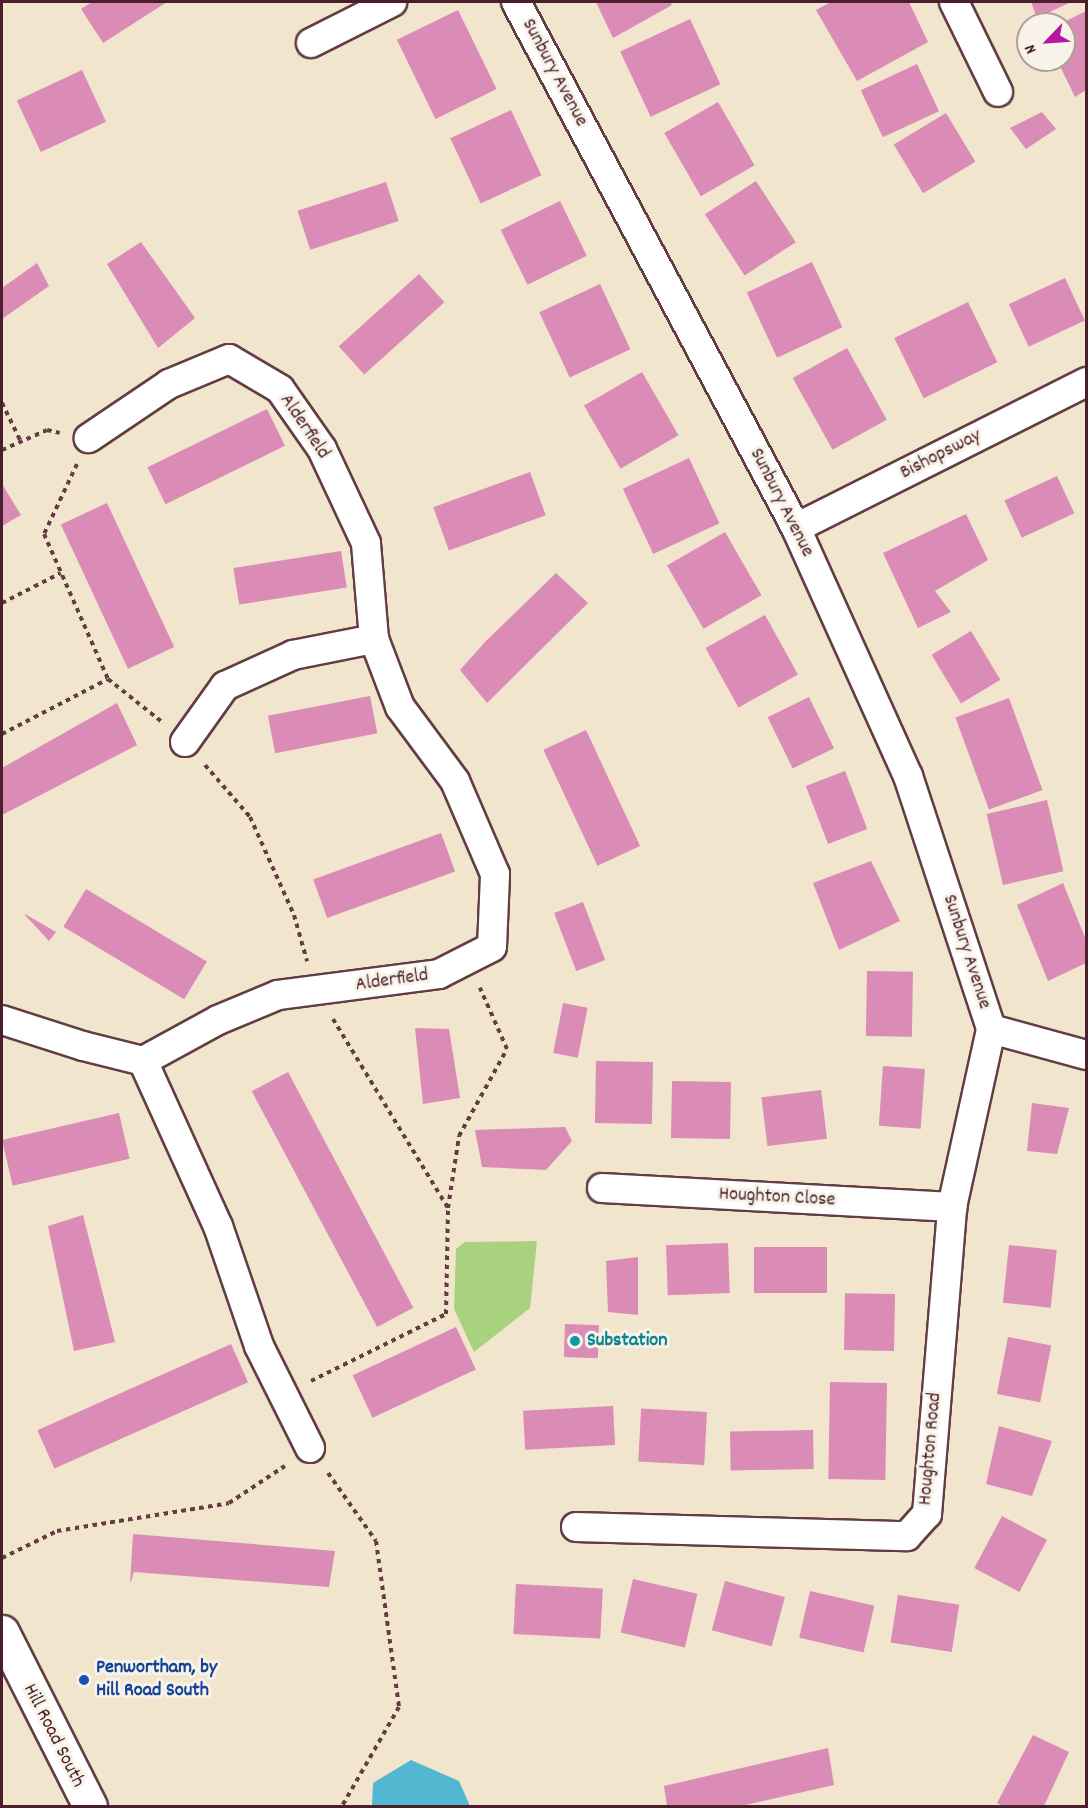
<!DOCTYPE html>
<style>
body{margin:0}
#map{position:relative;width:1088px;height:1808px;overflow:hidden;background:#f2e5cd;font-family:Dekko,sans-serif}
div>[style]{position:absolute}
.green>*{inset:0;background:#a8d27e}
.water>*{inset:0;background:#52b7d1}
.building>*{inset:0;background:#da8bb6;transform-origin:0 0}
.path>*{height:4px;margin-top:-2px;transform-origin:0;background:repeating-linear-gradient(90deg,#633d43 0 4.5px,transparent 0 9px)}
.roads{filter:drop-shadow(2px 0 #633d43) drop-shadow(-2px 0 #633d43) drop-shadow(0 2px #633d43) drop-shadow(0 -2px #633d43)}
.minor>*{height:28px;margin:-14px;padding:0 14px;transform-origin:14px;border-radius:14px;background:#fff}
.tertiary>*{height:33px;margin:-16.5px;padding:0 16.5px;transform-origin:16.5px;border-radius:16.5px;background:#fff}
.dots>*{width:16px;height:16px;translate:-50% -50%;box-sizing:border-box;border:3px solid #f7f3e8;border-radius:50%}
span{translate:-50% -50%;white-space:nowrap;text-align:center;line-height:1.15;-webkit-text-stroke:6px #f7f3e8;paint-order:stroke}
.street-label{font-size:20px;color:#4a1f2b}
.culture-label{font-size:20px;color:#0d838f;font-weight:700}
.left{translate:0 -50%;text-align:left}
.transit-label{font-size:20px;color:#164399;font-weight:700}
.frame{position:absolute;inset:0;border:3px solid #4a1f2b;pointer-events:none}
.north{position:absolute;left:1016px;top:12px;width:60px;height:60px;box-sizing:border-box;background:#f7f3e8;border:2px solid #b29e9c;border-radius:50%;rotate:245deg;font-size:16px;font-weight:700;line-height:24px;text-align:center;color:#4a1f2b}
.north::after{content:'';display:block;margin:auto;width:21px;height:27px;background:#b5179e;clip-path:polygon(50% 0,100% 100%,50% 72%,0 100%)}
</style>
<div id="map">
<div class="green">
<i style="clip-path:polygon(537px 1241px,530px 1308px,474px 1352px,454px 1309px,456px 1249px,465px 1242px)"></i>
</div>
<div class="water">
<i style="clip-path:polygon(411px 1760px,459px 1781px,470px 1806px,372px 1806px,373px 1783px)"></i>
</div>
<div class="building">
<i style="clip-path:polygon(92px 2px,167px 2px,103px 43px,81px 9px)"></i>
<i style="clip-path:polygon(596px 2px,670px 2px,672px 5px,613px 38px)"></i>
<i style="clip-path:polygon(831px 2px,909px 2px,928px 42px,857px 81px,816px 10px)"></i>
<i style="clip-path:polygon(1031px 2px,1071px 2px,1037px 18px)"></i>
<i style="left:458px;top:10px;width:88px;height:68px;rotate:64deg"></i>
<i style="clip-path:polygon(1086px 11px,1086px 90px,1075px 97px,1057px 60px,1064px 60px,1064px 24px,1060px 24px)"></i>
<i style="left:690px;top:19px;width:72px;height:77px;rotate:65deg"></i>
<i style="left:917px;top:64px;width:52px;height:62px;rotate:65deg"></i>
<i style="left:82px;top:70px;width:57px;height:72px;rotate:65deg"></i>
<i style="left:718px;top:102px;width:73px;height:62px;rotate:60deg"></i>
<i style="left:511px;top:110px;width:72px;height:67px;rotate:65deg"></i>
<i style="clip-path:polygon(1042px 112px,1056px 129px,1026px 149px,1010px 128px)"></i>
<i style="left:946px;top:113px;width:57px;height:61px;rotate:59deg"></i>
<i style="left:756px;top:181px;width:73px;height:61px;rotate:57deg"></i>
<i style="left:386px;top:182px;width:41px;height:93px;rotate:72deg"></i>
<i style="left:560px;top:201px;width:61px;height:66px;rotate:64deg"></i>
<i style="clip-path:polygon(141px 242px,195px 318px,158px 348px,107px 264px)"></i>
<i style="left:812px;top:262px;width:72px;height:72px;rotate:65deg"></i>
<i style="clip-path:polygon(37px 263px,49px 286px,2px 319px,2px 288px)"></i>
<i style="left:419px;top:274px;width:38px;height:108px;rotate:48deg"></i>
<i style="left:1065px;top:278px;width:47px;height:62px;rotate:65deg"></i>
<i style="left:600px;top:284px;width:72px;height:67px;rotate:65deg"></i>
<i style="left:968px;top:302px;width:67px;height:82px;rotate:64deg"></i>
<i style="left:847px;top:348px;width:82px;height:62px;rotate:61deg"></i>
<i style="left:642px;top:372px;width:73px;height:67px;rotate:60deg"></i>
<i style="left:267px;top:409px;width:41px;height:133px;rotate:64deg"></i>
<i style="left:689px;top:458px;width:72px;height:73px;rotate:65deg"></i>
<i style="left:530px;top:472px;width:46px;height:103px;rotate:70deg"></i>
<i style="left:1057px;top:476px;width:41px;height:58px;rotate:65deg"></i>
<i style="clip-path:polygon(2px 484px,21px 515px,2px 526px)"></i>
<i style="left:107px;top:503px;width:159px;height:51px;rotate:65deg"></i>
<i style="clip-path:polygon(966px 514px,988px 560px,935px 591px,951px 612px,918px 628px,883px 553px)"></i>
<i style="left:725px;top:532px;width:73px;height:67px;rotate:60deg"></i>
<i style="left:341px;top:551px;width:37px;height:109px;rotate:81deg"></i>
<i style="clip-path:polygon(556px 573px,588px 603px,487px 703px,460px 670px,486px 641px)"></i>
<i style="left:765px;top:615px;width:68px;height:68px;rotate:61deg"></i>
<i style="left:971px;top:631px;width:57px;height:46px;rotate:59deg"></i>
<i style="left:370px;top:696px;width:38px;height:104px;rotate:79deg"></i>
<i style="left:809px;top:697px;width:57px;height:46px;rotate:64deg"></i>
<i style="left:1009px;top:698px;width:98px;height:57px;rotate:70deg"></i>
<i style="clip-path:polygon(117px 703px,137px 745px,2px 815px,2px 768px)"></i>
<i style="left:586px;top:730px;width:128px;height:47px;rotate:65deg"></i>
<i style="left:845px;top:771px;width:62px;height:42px;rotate:69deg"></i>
<i style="left:1047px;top:800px;width:73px;height:62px;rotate:77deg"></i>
<i style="left:441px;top:833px;width:41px;height:136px;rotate:70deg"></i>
<i style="clip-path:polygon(871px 861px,900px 921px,839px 950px,813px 883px)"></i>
<i style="clip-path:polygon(1063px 883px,1086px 940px,1086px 963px,1048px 981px,1017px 905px)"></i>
<i style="left:86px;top:889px;width:141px;height:44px;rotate:31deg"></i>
<i style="left:583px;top:902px;width:62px;height:31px;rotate:69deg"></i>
<i style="clip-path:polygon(25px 914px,56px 932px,49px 941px,25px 915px)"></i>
<i style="left:867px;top:971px;width:46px;height:65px;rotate:1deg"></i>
<i style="left:563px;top:1003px;width:25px;height:51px;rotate:11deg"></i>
<i style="clip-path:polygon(415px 1028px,449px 1029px,460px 1098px,423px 1104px)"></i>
<i style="left:596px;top:1061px;width:57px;height:62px;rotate:1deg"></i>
<i style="left:883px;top:1066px;width:42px;height:60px;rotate:4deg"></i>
<i style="left:288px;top:1072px;width:267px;height:41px;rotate:62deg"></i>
<i style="left:731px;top:1082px;width:57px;height:59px;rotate:91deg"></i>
<i style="left:821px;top:1090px;width:49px;height:60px;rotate:83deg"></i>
<i style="clip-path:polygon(1032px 1103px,1069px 1108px,1057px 1154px,1027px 1151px)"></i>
<i style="left:119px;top:1113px;width:47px;height:120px;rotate:77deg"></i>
<i style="clip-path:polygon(565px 1127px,572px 1141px,546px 1170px,482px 1167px,475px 1130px)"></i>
<i style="clip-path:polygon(83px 1215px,115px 1342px,74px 1351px,48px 1226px)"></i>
<i style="left:728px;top:1243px;width:50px;height:62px;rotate:88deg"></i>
<i style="left:1009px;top:1245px;width:48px;height:58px;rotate:6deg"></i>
<i style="left:754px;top:1247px;width:73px;height:46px"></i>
<i style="clip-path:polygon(638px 1257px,638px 1315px,608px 1312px,606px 1261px)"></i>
<i style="left:895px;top:1294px;width:57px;height:50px;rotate:91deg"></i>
<i style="left:565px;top:1324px;width:34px;height:33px;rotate:2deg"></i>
<i style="left:456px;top:1327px;width:47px;height:114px;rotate:65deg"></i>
<i style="left:1008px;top:1337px;width:44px;height:58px;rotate:11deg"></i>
<i style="left:231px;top:1344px;width:42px;height:212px;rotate:66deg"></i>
<i style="left:830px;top:1382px;width:57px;height:97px;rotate:1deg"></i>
<i style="left:613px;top:1406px;width:39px;height:90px;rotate:87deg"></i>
<i style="left:707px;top:1412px;width:53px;height:66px;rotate:93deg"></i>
<i style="clip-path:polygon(999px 1426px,1052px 1441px,1032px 1496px,986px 1484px)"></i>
<i style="left:813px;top:1430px;width:39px;height:83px;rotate:89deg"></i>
<i style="left:1002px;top:1516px;width:51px;height:59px;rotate:28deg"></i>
<i style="clip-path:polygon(133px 1534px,335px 1551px,329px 1587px,134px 1572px,130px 1584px)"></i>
<i style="left:633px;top:1579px;width:66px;height:55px;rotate:13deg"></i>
<i style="left:725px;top:1581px;width:62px;height:51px;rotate:15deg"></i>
<i style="left:516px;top:1584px;width:87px;height:50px;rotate:3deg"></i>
<i style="left:810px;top:1591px;width:66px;height:48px;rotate:13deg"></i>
<i style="left:898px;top:1595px;width:62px;height:48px;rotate:9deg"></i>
<i style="clip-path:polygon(1033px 1735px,1069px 1752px,1044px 1806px,1003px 1806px,997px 1803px)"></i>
<i style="clip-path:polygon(828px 1748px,834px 1785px,741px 1806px,667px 1806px,664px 1786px)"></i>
</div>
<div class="path">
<i style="left:2px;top:403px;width:43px;rotate:64deg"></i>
<i style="left:2px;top:450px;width:49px;rotate:-24deg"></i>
<i style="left:47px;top:430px;width:13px;rotate:13deg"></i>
<i style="left:77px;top:464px;width:77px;rotate:115.2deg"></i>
<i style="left:44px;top:534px;width:158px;rotate:66.2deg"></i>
<i style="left:108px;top:679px;width:69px;rotate:38.5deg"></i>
<i style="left:2px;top:603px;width:66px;rotate:-27deg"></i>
<i style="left:2px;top:734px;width:119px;rotate:-27.4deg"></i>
<i style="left:205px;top:765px;width:69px;rotate:49.1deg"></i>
<i style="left:250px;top:817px;width:107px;rotate:65.8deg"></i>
<i style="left:294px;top:915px;width:48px;rotate:74.2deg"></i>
<i style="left:333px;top:1019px;width:221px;rotate:58.7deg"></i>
<i style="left:311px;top:1381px;width:151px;rotate:-26.4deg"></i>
<i style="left:446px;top:1314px;width:106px;rotate:-88.9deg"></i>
<i style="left:448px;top:1208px;width:73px;rotate:-81.3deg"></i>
<i style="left:459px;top:1136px;width:99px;rotate:-61.1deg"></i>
<i style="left:507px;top:1049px;width:67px;rotate:-113.9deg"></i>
<i style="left:328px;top:1473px;width:83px;rotate:54.8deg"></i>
<i style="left:376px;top:1541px;width:168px;rotate:82.1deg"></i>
<i style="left:399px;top:1707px;width:114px;rotate:119.9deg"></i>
<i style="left:2px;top:1558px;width:61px;rotate:-26.1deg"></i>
<i style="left:57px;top:1531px;width:174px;rotate:-9.2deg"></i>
<i style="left:229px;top:1503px;width:67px;rotate:-33.5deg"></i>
</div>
<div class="roads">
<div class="minor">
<i style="left:516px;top:2px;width:596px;rotate:61.97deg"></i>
<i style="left:796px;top:528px;width:272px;rotate:65.7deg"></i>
<i style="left:908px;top:776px;width:266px;rotate:71.8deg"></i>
<i style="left:954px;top:2px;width:100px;rotate:63.9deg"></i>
<i style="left:311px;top:43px;width:91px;rotate:-26.8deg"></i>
<i style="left:796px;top:528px;width:325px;rotate:-26.7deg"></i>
<i style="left:185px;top:742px;width:69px;rotate:-54.5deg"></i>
<i style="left:225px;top:686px;width:75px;rotate:-24.5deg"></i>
<i style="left:293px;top:655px;width:83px;rotate:-11.2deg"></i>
<i style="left:2px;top:1020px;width:85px;rotate:17.8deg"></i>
<i style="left:83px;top:1046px;width:62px;rotate:14deg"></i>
<i style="left:143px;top:1061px;width:85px;rotate:-28.7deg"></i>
<i style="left:218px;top:1020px;width:65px;rotate:-22.6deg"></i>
<i style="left:278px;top:995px;width:162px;rotate:-7.4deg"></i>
<i style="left:439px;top:974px;width:59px;rotate:-27deg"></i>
<i style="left:492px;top:947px;width:73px;rotate:-87.6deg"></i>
<i style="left:495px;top:874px;width:101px;rotate:-113.3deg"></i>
<i style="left:455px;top:781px;width:92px;rotate:-126.6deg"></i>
<i style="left:400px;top:707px;width:73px;rotate:-110.9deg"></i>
<i style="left:374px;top:639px;width:96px;rotate:-94.8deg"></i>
<i style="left:366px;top:543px;width:104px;rotate:-115.1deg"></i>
<i style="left:322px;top:449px;width:73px;rotate:-125deg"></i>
<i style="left:280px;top:389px;width:59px;rotate:-149.5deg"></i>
<i style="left:229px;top:359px;width:65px;rotate:157.4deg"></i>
<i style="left:169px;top:384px;width:97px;rotate:146deg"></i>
<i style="left:991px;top:1029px;width:98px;rotate:15.3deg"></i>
<i style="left:143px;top:1061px;width:181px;rotate:65.6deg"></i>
<i style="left:218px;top:1226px;width:127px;rotate:71.1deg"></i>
<i style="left:259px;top:1346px;width:114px;rotate:63.4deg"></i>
<i style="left:602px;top:1188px;width:351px;rotate:3.1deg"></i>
<i style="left:576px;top:1527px;width:331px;rotate:1.6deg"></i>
<i style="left:907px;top:1536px;width:30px;rotate:-48deg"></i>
<i style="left:927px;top:1514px;width:308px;rotate:-85.3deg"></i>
<i style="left:952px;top:1207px;width:182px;rotate:-77.6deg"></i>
</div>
<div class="tertiary">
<i style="left:2px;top:1632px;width:195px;rotate:63.2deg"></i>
</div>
</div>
<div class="dots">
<i style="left:575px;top:1341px;background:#0f9aa8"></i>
<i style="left:84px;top:1680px;background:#1a4fb4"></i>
</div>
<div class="street-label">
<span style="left:554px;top:73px;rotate:62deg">Sunbury Avenue</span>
<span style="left:304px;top:427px;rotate:56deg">Alderfield</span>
<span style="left:941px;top:455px;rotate:-27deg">Bishopsway</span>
<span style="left:781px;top:503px;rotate:63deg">Sunbury Avenue</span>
<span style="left:966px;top:952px;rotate:72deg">Sunbury Avenue</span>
<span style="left:392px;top:981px;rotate:-8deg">Alderfield</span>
<span style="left:777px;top:1198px;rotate:3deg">Houghton Close</span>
<span style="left:931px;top:1449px;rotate:-85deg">Houghton Road</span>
<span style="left:53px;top:1736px;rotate:63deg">Hill Road South</span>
</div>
<div class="culture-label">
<span class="left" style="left:587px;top:1341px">Substation</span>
</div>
<div class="transit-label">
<span class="left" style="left:96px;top:1680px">Penwortham, by<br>Hill Road South</span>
</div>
<div class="frame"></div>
<div class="north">N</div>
</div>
